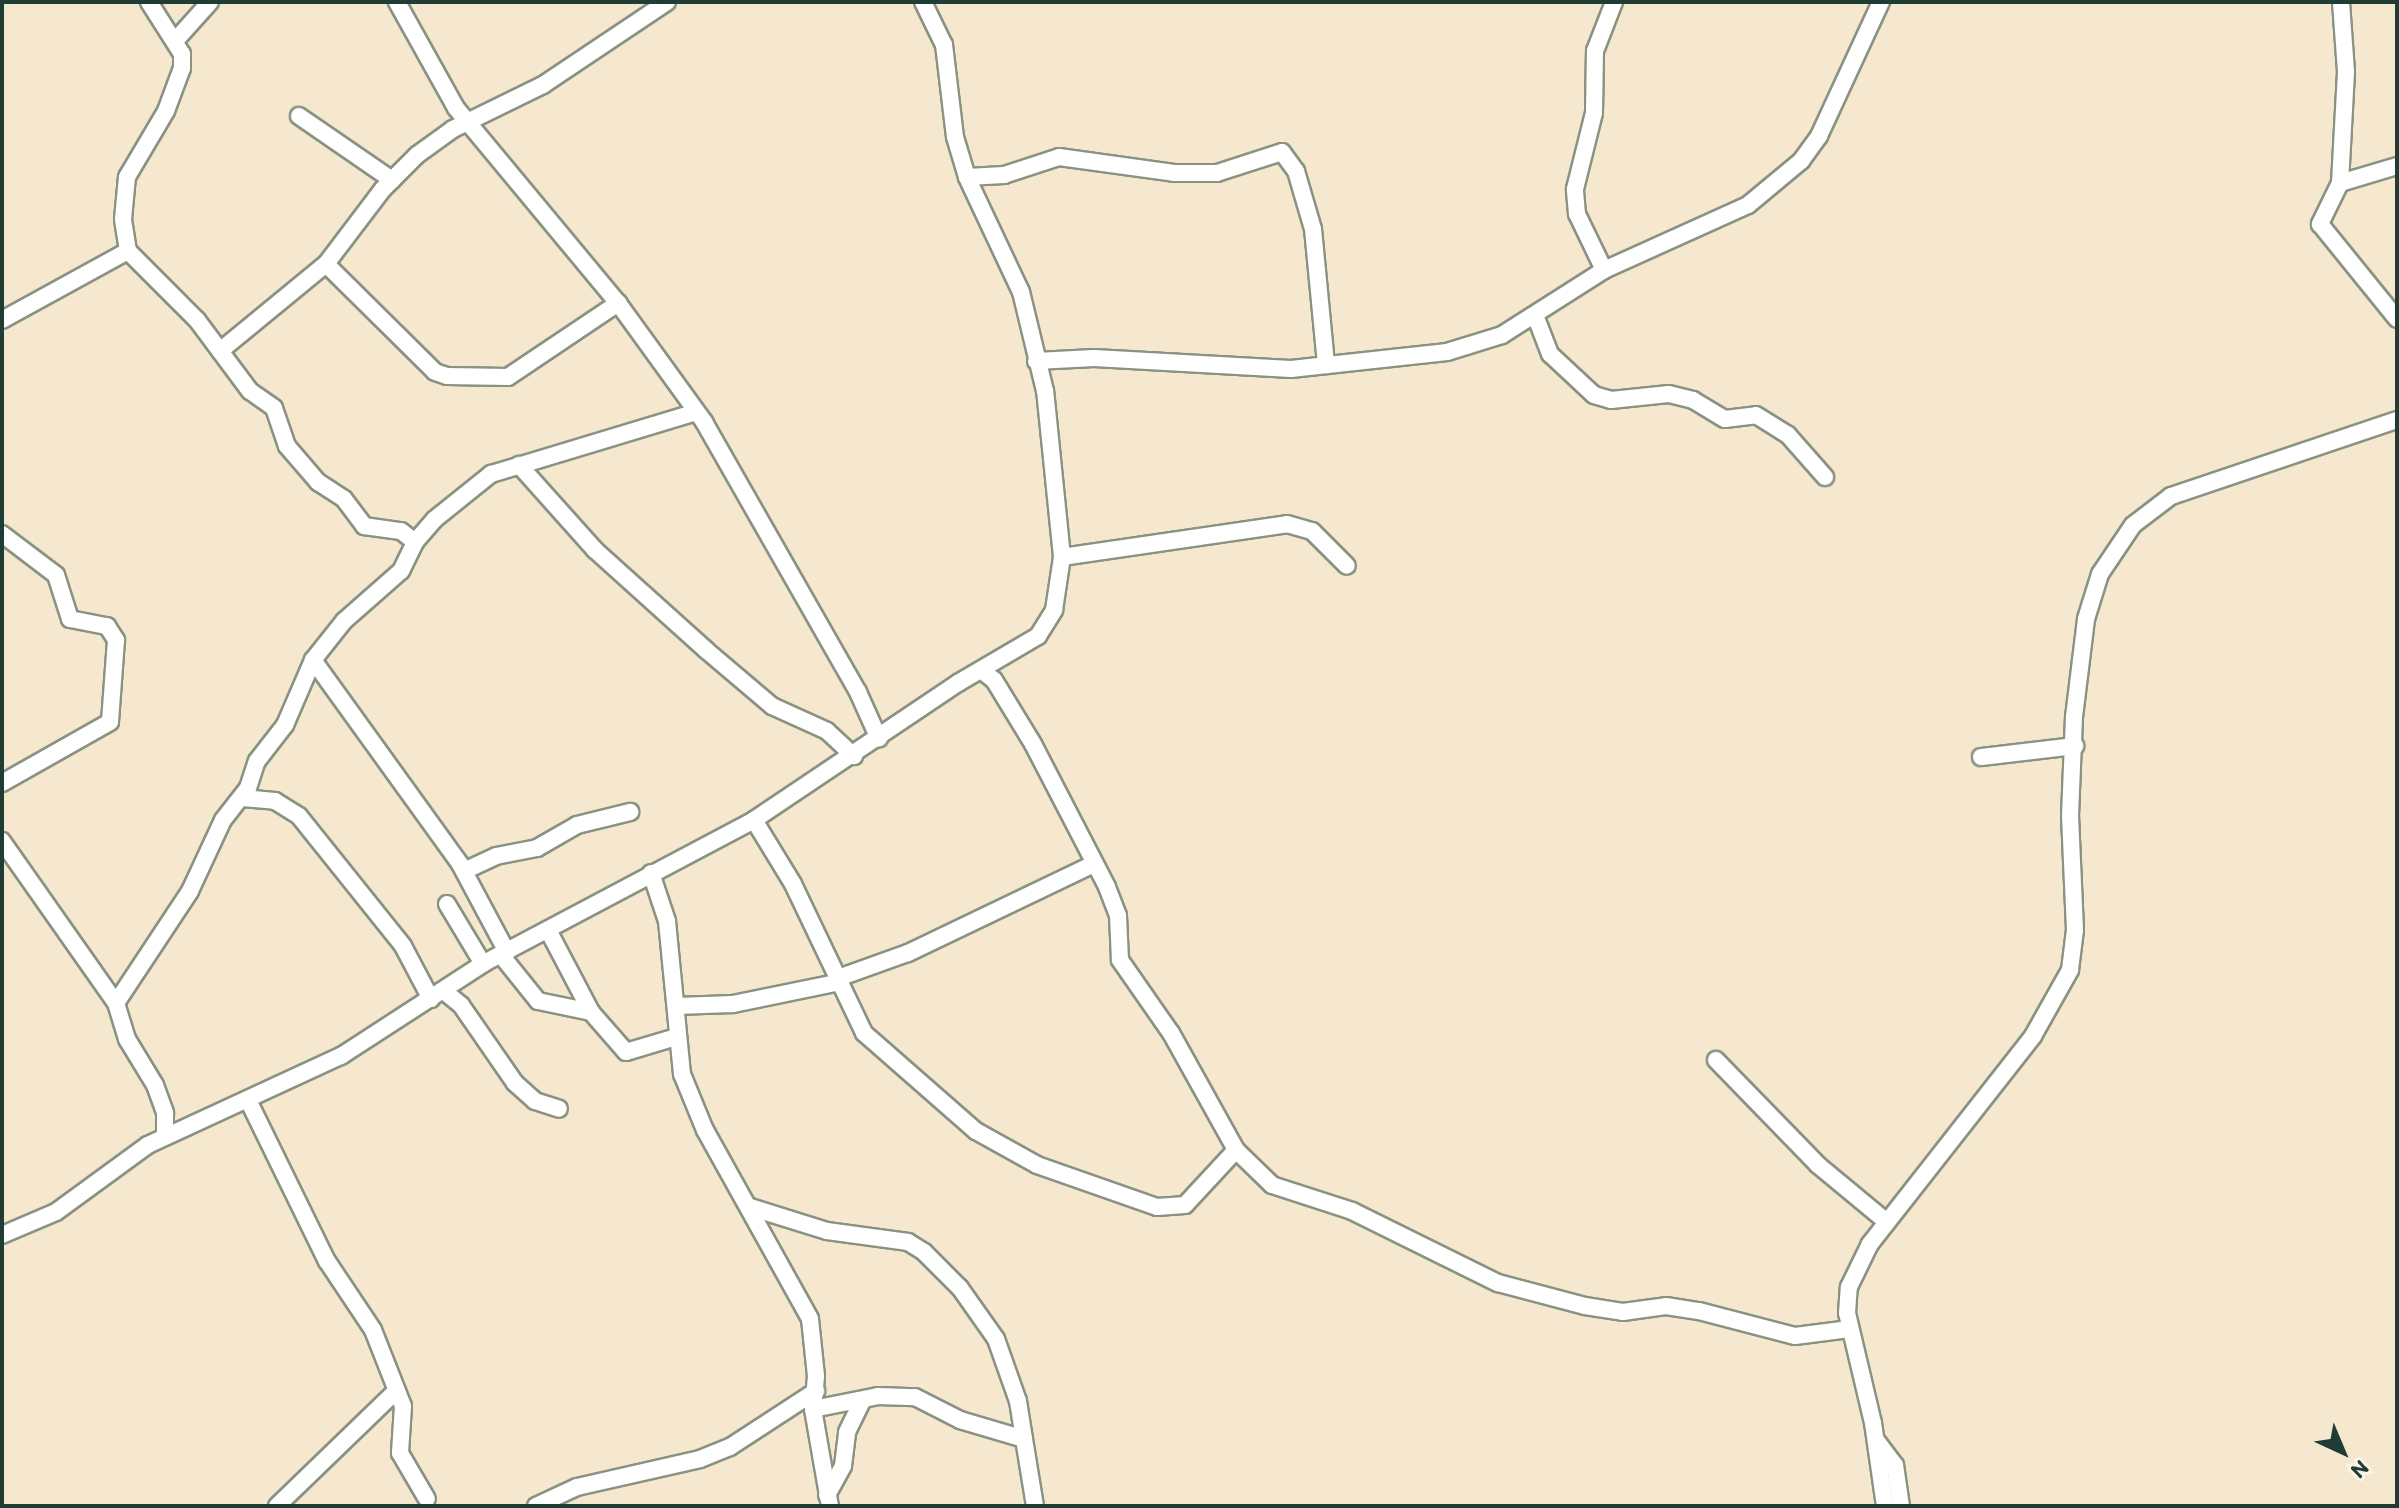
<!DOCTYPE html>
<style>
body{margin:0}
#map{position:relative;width:2399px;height:1508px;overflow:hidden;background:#f5e8cf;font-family:Itim,sans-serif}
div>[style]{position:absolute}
.roads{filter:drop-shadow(2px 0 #8a9282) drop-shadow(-2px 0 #8a9282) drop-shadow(0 2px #8a9282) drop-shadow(0 -2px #8a9282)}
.minor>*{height:16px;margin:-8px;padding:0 8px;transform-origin:8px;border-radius:8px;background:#fff}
span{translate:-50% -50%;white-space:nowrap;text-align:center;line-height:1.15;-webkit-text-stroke:6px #fcf5e5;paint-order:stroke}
.frame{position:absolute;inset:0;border:4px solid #1f3d34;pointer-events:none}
.north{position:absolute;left:2303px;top:1412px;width:80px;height:80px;-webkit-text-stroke:6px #fcf5e5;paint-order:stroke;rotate:136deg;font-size:22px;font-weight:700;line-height:32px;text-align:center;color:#1f3d34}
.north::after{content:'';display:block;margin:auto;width:28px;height:36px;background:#1f3d34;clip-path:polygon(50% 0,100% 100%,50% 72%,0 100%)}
</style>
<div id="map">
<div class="roads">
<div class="minor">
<i style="left:397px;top:2px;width:121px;rotate:60.9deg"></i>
<i style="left:456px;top:108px;width:254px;rotate:50.3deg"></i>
<i style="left:618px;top:303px;width:147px;rotate:54.1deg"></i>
<i style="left:704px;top:422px;width:311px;rotate:60.3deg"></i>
<i style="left:858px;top:692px;width:51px;rotate:65.9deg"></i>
<i style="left:2341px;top:2px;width:70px;rotate:85.9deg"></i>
<i style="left:2346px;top:72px;width:111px;rotate:93.1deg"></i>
<i style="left:2340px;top:183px;width:46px;rotate:116deg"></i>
<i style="left:2320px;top:224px;width:122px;rotate:51deg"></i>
<i style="left:175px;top:41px;width:52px;rotate:-48.1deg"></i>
<i style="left:299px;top:116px;width:113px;rotate:34.5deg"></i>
<i style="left:967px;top:177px;width:37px;rotate:-3deg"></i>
<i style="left:1004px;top:175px;width:58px;rotate:-18.1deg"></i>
<i style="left:1059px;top:157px;width:116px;rotate:7.9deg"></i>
<i style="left:1174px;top:173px;width:43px"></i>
<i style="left:1217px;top:173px;width:68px;rotate:-17.9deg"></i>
<i style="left:1282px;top:152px;width:24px;rotate:54deg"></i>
<i style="left:1296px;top:171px;width:60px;rotate:73.7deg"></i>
<i style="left:1313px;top:229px;width:137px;rotate:84.5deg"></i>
<i style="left:2340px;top:183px;width:59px;rotate:-16.6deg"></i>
<i style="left:128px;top:251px;width:32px;rotate:-99deg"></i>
<i style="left:123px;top:219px;width:42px;rotate:-84.6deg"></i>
<i style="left:127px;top:177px;width:77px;rotate:-59.4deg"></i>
<i style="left:166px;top:111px;width:46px;rotate:-69.6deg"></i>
<i style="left:182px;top:68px;width:14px;rotate:-90deg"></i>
<i style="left:182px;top:54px;width:62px;rotate:-122.4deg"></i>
<i style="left:326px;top:264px;width:153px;rotate:44.7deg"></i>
<i style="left:435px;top:372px;width:13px;rotate:18deg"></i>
<i style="left:447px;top:376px;width:61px;rotate:0.9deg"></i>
<i style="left:508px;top:377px;width:133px;rotate:-33.9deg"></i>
<i style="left:1604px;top:270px;width:62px;rotate:-115.7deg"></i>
<i style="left:1577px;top:214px;width:25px;rotate:-95deg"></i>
<i style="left:1575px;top:189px;width:78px;rotate:-76deg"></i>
<i style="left:1594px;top:113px;width:62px;rotate:-89.1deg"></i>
<i style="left:1595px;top:51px;width:53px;rotate:-68.8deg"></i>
<i style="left:1535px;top:315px;width:42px;rotate:69deg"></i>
<i style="left:1550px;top:354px;width:60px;rotate:43deg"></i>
<i style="left:1594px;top:395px;width:18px;rotate:16deg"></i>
<i style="left:1611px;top:400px;width:58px;rotate:-5.9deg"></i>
<i style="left:1669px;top:394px;width:25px;rotate:14deg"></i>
<i style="left:1693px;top:400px;width:37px;rotate:31deg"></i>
<i style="left:1725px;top:419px;width:31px;rotate:-7deg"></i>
<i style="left:1756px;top:415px;width:38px;rotate:32deg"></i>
<i style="left:1788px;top:435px;width:56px;rotate:48.6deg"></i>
<i style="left:2px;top:320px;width:144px;rotate:-28.7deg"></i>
<i style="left:128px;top:251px;width:98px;rotate:45deg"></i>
<i style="left:197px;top:320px;width:89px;rotate:53.3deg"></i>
<i style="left:250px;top:391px;width:29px;rotate:35deg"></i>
<i style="left:274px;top:408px;width:40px;rotate:71.1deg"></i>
<i style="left:287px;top:446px;width:48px;rotate:49.3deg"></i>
<i style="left:318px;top:482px;width:31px;rotate:33deg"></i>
<i style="left:344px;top:499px;width:34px;rotate:53deg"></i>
<i style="left:364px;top:526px;width:37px;rotate:8deg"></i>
<i style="left:401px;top:531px;width:18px;rotate:38deg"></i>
<i style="left:220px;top:351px;width:137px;rotate:-39.4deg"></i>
<i style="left:326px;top:264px;width:94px;rotate:-52.8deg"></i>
<i style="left:383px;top:189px;width:48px;rotate:-45deg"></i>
<i style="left:417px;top:155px;width:44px;rotate:-35.8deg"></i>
<i style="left:453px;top:129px;width:100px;rotate:-26.1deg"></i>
<i style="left:543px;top:85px;width:149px;rotate:-33.8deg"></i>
<i style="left:1036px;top:361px;width:58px;rotate:-3deg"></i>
<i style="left:1094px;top:358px;width:197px;rotate:3.2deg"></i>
<i style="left:1291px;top:369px;width:157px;rotate:-6.2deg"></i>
<i style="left:1447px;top:352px;width:58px;rotate:-17.2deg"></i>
<i style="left:1502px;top:335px;width:121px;rotate:-32.5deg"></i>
<i style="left:1604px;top:270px;width:158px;rotate:-24.3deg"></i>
<i style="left:1748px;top:205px;width:69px;rotate:-39.7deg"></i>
<i style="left:1801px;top:161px;width:31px;rotate:-54deg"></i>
<i style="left:1819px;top:136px;width:148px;rotate:-65.2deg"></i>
<i style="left:519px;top:465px;width:114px;rotate:48.2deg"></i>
<i style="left:595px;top:550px;width:149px;rotate:42deg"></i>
<i style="left:706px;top:650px;width:87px;rotate:40.3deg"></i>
<i style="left:772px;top:706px;width:60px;rotate:24.4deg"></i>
<i style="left:827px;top:731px;width:37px;rotate:43deg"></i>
<i style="left:2px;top:534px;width:68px;rotate:37.2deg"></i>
<i style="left:56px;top:575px;width:46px;rotate:72.3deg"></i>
<i style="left:70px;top:619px;width:38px;rotate:11deg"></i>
<i style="left:107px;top:626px;width:17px;rotate:57deg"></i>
<i style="left:116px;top:640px;width:82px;rotate:94.2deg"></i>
<i style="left:110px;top:722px;width:124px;rotate:150.5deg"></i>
<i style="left:1062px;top:557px;width:227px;rotate:-8.3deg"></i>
<i style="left:1287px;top:524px;width:26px;rotate:16deg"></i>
<i style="left:1312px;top:531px;width:49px;rotate:45deg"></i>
<i style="left:313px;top:660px;width:251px;rotate:54.2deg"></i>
<i style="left:460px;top:864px;width:100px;rotate:61.9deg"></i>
<i style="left:981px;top:670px;width:16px;rotate:38deg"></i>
<i style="left:994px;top:680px;width:75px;rotate:58.6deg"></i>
<i style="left:1033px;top:744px;width:161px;rotate:62.6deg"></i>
<i style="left:1107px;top:887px;width:31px;rotate:69deg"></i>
<i style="left:1118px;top:916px;width:44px;rotate:87.4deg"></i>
<i style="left:1120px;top:960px;width:89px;rotate:55.1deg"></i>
<i style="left:1171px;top:1033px;width:134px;rotate:60.9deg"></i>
<i style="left:1236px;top:1150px;width:50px;rotate:44.2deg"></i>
<i style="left:1272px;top:1185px;width:84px;rotate:18deg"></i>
<i style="left:1352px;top:1211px;width:163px;rotate:26.3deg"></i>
<i style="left:1498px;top:1283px;width:90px;rotate:14.8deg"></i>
<i style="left:1585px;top:1306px;width:38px;rotate:9deg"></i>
<i style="left:1623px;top:1312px;width:43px;rotate:-7.9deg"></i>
<i style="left:1666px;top:1306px;width:33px;rotate:9deg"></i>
<i style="left:1699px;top:1311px;width:99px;rotate:14.6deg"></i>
<i style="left:1795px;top:1336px;width:55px;rotate:-7.3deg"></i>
<i style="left:1981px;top:757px;width:95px;rotate:-6.7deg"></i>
<i style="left:242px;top:798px;width:33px;rotate:5deg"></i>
<i style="left:275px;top:801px;width:28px;rotate:32deg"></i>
<i style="left:299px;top:816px;width:166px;rotate:51.3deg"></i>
<i style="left:403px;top:946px;width:60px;rotate:62.2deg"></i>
<i style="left:754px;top:820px;width:75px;rotate:58.6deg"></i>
<i style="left:793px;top:884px;width:165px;rotate:64.5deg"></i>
<i style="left:864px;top:1033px;width:149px;rotate:41.2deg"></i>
<i style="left:976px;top:1131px;width:70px;rotate:29.1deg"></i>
<i style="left:1037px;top:1165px;width:127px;rotate:19.3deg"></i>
<i style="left:1157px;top:1207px;width:28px;rotate:-4deg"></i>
<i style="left:1185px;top:1205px;width:75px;rotate:-47.2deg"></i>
<i style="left:2px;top:841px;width:198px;rotate:54.9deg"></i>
<i style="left:116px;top:1003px;width:38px;rotate:73deg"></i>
<i style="left:127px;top:1039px;width:54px;rotate:58.7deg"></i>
<i style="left:155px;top:1085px;width:30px;rotate:70deg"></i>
<i style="left:165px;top:1113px;width:23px;rotate:90deg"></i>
<i style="left:464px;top:871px;width:35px;rotate:-25deg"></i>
<i style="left:496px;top:856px;width:42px;rotate:-11deg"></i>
<i style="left:537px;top:848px;width:46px;rotate:-29.9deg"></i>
<i style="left:577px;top:825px;width:55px;rotate:-13.8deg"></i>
<i style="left:651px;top:873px;width:51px;rotate:71.6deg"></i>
<i style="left:667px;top:921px;width:154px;rotate:84.4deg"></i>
<i style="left:682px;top:1074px;width:61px;rotate:67.7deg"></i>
<i style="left:705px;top:1130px;width:216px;rotate:60.9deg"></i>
<i style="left:810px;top:1319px;width:57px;rotate:84deg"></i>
<i style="left:816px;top:1376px;width:33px;rotate:95deg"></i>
<i style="left:813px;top:1409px;width:98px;rotate:80.1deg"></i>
<i style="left:447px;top:904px;width:70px;rotate:59deg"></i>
<i style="left:548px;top:930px;width:93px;rotate:62.3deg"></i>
<i style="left:501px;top:955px;width:59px;rotate:51.2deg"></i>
<i style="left:538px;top:1001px;width:54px;rotate:11.7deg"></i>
<i style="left:591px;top:1012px;width:53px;rotate:48.8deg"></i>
<i style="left:626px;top:1052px;width:52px;rotate:-16.7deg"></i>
<i style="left:838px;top:978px;width:74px;rotate:-19.7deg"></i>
<i style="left:908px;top:953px;width:206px;rotate:-25.6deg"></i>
<i style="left:445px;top:992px;width:21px;rotate:39deg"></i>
<i style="left:461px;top:1005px;width:95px;rotate:55.3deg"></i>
<i style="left:515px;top:1083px;width:27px;rotate:42deg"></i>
<i style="left:535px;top:1101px;width:25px;rotate:18deg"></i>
<i style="left:116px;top:1003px;width:134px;rotate:-56.5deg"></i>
<i style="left:190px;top:891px;width:78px;rotate:-65.1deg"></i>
<i style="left:223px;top:820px;width:41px;rotate:-52deg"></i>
<i style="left:248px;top:788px;width:28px;rotate:-72deg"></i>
<i style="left:257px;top:761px;width:46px;rotate:-52.1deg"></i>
<i style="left:285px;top:725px;width:71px;rotate:-66.7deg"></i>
<i style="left:313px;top:660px;width:50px;rotate:-51.5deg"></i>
<i style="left:344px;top:621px;width:76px;rotate:-41.3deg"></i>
<i style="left:401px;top:571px;width:32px;rotate:-64deg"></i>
<i style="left:415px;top:542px;width:30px;rotate:-49deg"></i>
<i style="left:435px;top:519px;width:72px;rotate:-38.8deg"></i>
<i style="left:491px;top:474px;width:214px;rotate:-16.8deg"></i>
<i style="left:676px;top:1006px;width:57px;rotate:-2deg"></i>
<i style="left:733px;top:1004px;width:109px;rotate:-11.6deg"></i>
<i style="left:1716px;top:1060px;width:146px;rotate:45.8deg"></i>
<i style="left:1818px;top:1165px;width:89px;rotate:39.6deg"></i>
<i style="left:248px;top:1100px;width:179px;rotate:63.9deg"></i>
<i style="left:327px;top:1261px;width:83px;rotate:56.3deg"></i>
<i style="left:373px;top:1330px;width:82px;rotate:68.5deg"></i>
<i style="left:403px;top:1406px;width:47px;rotate:93.7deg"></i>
<i style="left:400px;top:1453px;width:53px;rotate:59.6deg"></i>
<i style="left:750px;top:1207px;width:81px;rotate:17.3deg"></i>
<i style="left:827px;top:1231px;width:82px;rotate:7.7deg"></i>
<i style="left:908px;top:1242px;width:19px;rotate:32deg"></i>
<i style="left:924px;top:1252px;width:51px;rotate:45deg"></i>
<i style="left:960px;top:1288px;width:62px;rotate:54.8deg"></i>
<i style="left:996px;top:1339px;width:66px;rotate:70.5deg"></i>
<i style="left:1018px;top:1401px;width:38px;rotate:81deg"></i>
<i style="left:2px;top:1235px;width:59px;rotate:-23.1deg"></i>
<i style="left:56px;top:1212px;width:114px;rotate:-36.1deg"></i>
<i style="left:148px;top:1145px;width:213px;rotate:-24.8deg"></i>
<i style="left:341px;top:1056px;width:173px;rotate:-33deg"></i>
<i style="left:486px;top:962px;width:303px;rotate:-27.9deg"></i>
<i style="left:754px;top:820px;width:246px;rotate:-33.9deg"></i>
<i style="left:958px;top:683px;width:93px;rotate:-30.4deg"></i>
<i style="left:1038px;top:636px;width:31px;rotate:-58deg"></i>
<i style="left:1054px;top:610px;width:54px;rotate:-81.4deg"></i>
<i style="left:1062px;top:557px;width:167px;rotate:-95.8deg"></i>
<i style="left:1045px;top:391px;width:102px;rotate:-103.6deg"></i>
<i style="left:1021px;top:292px;width:127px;rotate:-115.2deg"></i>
<i style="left:967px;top:177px;width:42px;rotate:-106.7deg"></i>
<i style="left:955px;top:137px;width:93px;rotate:-96.8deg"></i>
<i style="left:944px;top:45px;width:48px;rotate:-116deg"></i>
<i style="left:813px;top:1409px;width:66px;rotate:-11.3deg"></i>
<i style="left:878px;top:1396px;width:37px;rotate:2deg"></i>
<i style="left:915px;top:1397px;width:51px;rotate:27.1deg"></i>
<i style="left:960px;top:1420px;width:67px;rotate:16.5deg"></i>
<i style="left:1024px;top:1439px;width:68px;rotate:80.7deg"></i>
<i style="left:1876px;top:1440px;width:31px;rotate:53deg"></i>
<i style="left:1895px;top:1465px;width:41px;rotate:81.7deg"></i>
<i style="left:827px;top:1495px;width:33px;rotate:-61deg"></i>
<i style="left:843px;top:1466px;width:34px;rotate:-83deg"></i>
<i style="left:847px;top:1432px;width:34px;rotate:-64deg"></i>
<i style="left:277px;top:1506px;width:164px;rotate:-44deg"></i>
<i style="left:536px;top:1506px;width:45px;rotate:-24.9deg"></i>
<i style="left:577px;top:1487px;width:126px;rotate:-12.8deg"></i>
<i style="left:700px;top:1459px;width:32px;rotate:-22deg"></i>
<i style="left:730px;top:1447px;width:103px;rotate:-33.1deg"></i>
<i style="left:1885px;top:1506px;width:84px;rotate:-98.2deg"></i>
<i style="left:1873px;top:1423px;width:113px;rotate:-103.3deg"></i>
<i style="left:1847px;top:1313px;width:26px;rotate:-86deg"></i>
<i style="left:1849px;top:1287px;width:48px;rotate:-64deg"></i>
<i style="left:1870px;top:1244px;width:264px;rotate:-51.9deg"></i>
<i style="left:2033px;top:1036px;width:76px;rotate:-60.7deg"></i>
<i style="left:2070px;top:970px;width:40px;rotate:-82.9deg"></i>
<i style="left:2075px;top:930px;width:114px;rotate:-92.5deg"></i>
<i style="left:2070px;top:816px;width:99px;rotate:-87.7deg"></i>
<i style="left:2074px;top:717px;width:99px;rotate:-83deg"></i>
<i style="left:2086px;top:619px;width:47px;rotate:-72.7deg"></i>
<i style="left:2100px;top:574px;width:59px;rotate:-56deg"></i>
<i style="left:2133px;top:525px;width:48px;rotate:-37.3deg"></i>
<i style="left:2171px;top:496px;width:238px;rotate:-18.6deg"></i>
</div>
</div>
<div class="frame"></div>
<div class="north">N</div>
</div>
